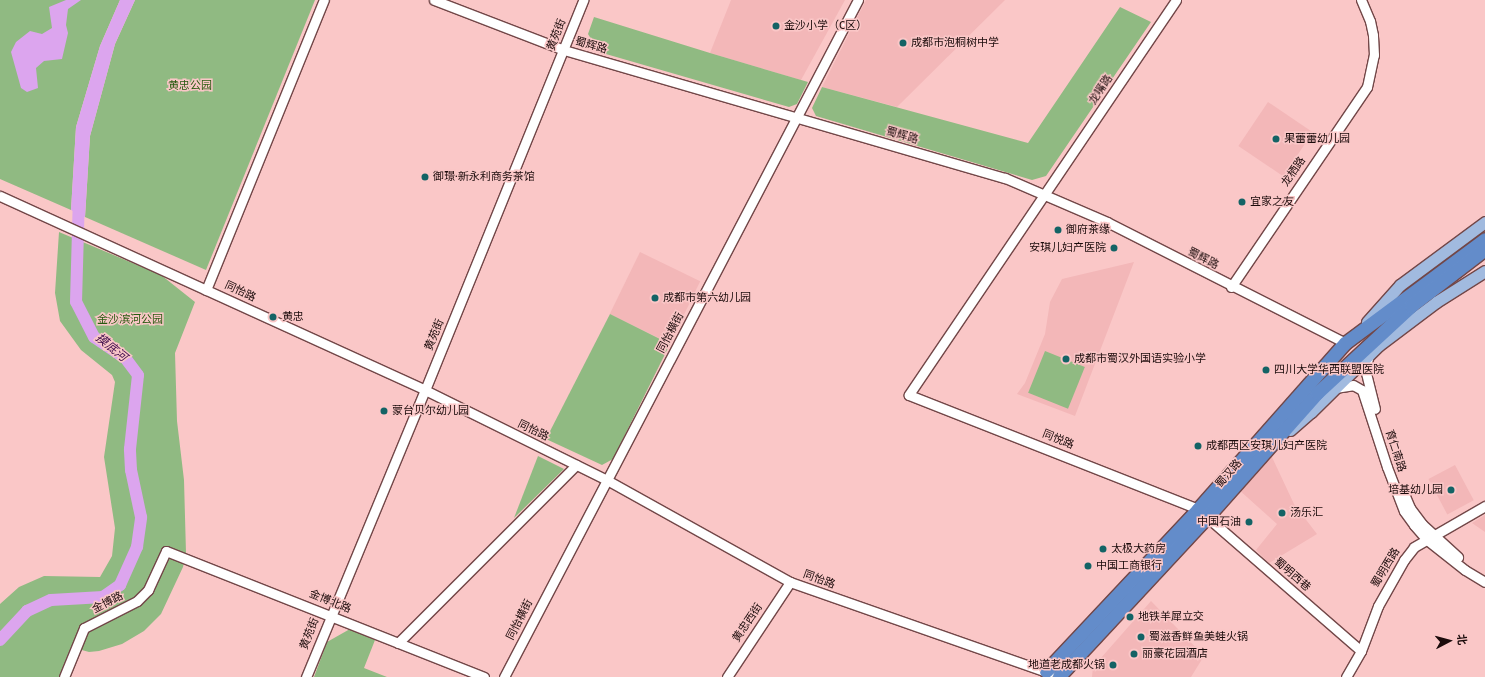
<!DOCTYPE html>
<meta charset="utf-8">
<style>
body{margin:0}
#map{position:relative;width:1485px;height:677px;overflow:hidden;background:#fac7c7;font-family:"Fira Sans","Noto Sans SC",sans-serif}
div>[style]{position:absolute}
.built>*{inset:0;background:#f3b7b8;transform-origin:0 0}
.green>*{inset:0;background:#90ba82;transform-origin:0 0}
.water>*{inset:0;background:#dca5ee}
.river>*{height:12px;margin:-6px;padding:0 6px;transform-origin:6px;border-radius:6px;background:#dca5ee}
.roads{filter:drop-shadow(1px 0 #724748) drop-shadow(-1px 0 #724748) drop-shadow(0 1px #724748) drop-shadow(0 -1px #724748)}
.minor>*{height:9px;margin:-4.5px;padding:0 4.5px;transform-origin:4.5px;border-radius:4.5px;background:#fff}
.major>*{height:11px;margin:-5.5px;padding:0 5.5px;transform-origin:5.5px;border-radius:5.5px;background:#a1badf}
.highway>*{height:13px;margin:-6.5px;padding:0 6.5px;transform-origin:6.5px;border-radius:6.5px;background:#638cca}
.dots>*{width:11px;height:11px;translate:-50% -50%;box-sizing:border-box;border:2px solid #fac7c7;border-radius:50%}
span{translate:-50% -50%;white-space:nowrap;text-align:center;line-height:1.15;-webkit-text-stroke:3px #fac7c7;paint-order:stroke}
.poi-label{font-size:11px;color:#1b0b0b}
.left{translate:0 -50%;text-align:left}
.right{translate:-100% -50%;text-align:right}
.street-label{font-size:11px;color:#1b0b0b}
.park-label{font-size:11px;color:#275a0f}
.water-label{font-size:12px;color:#400c4d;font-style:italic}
.north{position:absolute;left:1429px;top:621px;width:40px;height:40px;-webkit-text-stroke:3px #fac7c7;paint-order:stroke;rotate:84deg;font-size:11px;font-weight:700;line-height:16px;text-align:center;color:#1b0b0b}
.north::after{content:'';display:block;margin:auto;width:14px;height:18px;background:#1b0b0b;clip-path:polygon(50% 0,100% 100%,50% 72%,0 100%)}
</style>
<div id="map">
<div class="built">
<i style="clip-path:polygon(731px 0,845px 0,801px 80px,710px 53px)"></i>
<i style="clip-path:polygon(866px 0,1005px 0,897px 107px,822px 87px)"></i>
<i style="left:1268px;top:102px;width:54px;height:53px;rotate:34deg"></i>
<i style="left:640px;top:252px;width:67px;height:69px;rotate:26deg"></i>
<i style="clip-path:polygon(1134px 262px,1075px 416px,1017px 394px,1025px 383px,1045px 334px,1050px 302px,1062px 279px)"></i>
<i style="clip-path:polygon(1271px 455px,1294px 504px,1317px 534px,1269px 563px,1256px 550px,1277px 524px,1238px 489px)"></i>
<i style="left:1455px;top:465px;width:40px;height:30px;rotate:62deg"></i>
<i style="clip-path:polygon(1485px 515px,1485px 532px,1472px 523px)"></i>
<i style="clip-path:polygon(1151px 601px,1204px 656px,1191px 677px,1092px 677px,1093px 667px)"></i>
</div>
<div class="green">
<i style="clip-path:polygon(0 0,120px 0,100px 46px,76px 127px,71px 210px,0 179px)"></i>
<i style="clip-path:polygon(135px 0,315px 0,206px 270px,85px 217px,90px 136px,115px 44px)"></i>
<i style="clip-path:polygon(1120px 7px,1151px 22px,1046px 176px,1032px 180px,816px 116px,812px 108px,822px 87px,1028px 143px)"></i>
<i style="clip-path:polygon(594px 17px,710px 53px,808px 82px,797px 104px,789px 107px,599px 52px,588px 34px)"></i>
<i style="clip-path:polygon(59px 232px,161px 275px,195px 302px,175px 353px,177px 421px,184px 480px,186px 553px,183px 567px,161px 614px,144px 631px,122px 644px,99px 651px,89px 652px,71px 647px,59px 677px,0 677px,0 604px,19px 587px,44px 576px,100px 577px,112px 556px,115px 528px,104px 457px,115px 382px,112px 375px,81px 350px,60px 321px,55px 293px)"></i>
<i style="clip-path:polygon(610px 314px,670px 344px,613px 459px,602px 465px,546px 439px)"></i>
<i style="left:1045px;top:351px;width:43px;height:45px;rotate:22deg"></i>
<i style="clip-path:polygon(538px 456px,564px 469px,514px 518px)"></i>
<i style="clip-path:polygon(350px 629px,375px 640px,364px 668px,387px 677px,314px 677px,327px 642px)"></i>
</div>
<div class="water">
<i style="clip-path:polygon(66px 0,81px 0,68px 9px,66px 25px,68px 33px,62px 59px,44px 61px,36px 68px,38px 88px,27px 92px,21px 88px,11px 52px,16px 42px,30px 31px,42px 34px,52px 28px,49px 7px)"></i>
<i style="clip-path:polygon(120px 0,135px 0,115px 44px,90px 136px,85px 217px,71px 210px,76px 127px,100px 46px)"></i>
</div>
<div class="river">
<i style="left:0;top:640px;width:40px;rotate:-47deg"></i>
<i style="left:27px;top:611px;width:26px;rotate:-25deg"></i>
<i style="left:51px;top:600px;width:52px;rotate:-3.3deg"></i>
<i style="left:103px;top:597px;width:21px;rotate:-35deg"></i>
<i style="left:120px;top:585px;width:42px;rotate:-65.9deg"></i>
<i style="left:137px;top:547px;width:30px;rotate:-82deg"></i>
<i style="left:141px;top:517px;width:48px;rotate:-102deg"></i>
<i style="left:131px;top:470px;width:21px;rotate:-93deg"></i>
<i style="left:130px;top:449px;width:74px;rotate:-83.8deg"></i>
<i style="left:138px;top:375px;width:21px;rotate:-127deg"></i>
<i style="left:125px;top:358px;width:37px;rotate:-146deg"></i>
<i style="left:94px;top:337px;width:39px;rotate:-117deg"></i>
<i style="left:76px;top:302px;width:105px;rotate:-88.4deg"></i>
</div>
<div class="roads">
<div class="minor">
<i style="left:434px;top:0;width:139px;rotate:21deg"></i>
<i style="left:564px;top:50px;width:459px;rotate:16.2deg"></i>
<i style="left:1005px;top:178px;width:111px;rotate:23.3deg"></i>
<i style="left:1107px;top:222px;width:267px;rotate:26.9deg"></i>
<i style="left:1176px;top:0;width:477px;rotate:124.1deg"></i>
<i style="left:909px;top:395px;width:311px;rotate:21.5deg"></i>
<i style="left:0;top:196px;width:467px;rotate:24.5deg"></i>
<i style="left:425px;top:390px;width:203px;rotate:26.3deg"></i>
<i style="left:607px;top:480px;width:210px;rotate:29.1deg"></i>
<i style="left:790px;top:582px;width:275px;rotate:19.3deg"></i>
<i style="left:1231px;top:287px;width:242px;rotate:-55.8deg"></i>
<i style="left:1367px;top:87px;width:33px;rotate:-78deg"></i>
<i style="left:1374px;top:55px;width:20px;rotate:-93deg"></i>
<i style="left:1373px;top:35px;width:14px;rotate:-102deg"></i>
<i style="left:1370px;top:21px;width:23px;rotate:-113deg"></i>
<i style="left:206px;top:290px;width:313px;rotate:-67.9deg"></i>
<i style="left:1369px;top:355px;width:15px;rotate:106deg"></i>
<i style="left:1365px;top:369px;width:41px;rotate:76deg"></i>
<i style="left:1335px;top:388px;width:18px;rotate:-9deg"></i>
<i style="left:1353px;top:385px;width:10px;rotate:29deg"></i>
<i style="left:1362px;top:390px;width:81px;rotate:72deg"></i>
<i style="left:1387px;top:467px;width:47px;rotate:68.9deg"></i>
<i style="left:1404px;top:511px;width:17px;rotate:54deg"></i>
<i style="left:1414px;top:525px;width:20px;rotate:49deg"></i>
<i style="left:1427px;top:540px;width:48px;rotate:38.3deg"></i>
<i style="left:1465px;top:570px;width:23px;rotate:31deg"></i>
<i style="left:1402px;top:489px;width:21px;rotate:67deg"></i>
<i style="left:1410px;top:508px;width:20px;rotate:53deg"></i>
<i style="left:1422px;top:524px;width:49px;rotate:42.5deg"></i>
<i style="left:1207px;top:517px;width:204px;rotate:41deg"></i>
<i style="left:398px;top:643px;width:252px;rotate:-45deg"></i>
<i style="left:64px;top:677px;width:53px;rotate:-67.8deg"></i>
<i style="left:84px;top:628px;width:59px;rotate:-27deg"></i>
<i style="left:137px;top:601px;width:16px;rotate:-45deg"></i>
<i style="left:148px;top:590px;width:43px;rotate:-65.2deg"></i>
<i style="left:166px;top:551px;width:342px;rotate:21.6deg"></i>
<i style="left:306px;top:677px;width:311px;rotate:-67.5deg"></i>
<i style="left:425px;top:390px;width:421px;rotate:-67.9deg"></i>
<i style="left:504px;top:677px;width:764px;rotate:-62.4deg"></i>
<i style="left:727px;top:677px;width:114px;rotate:-56.4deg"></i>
<i style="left:1346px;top:677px;width:30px;rotate:-60deg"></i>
<i style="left:1361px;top:651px;width:48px;rotate:-69.3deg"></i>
<i style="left:1378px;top:606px;width:53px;rotate:-60.5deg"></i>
<i style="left:1404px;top:560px;width:16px;rotate:-52deg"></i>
<i style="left:1414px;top:547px;width:82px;rotate:-30deg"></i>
</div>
<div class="major">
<i style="left:1367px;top:322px;width:50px;rotate:-48.3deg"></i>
<i style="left:1400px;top:285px;width:106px;rotate:-36.5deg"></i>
<i style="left:1290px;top:430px;width:28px;rotate:-41deg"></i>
<i style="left:1311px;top:412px;width:95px;rotate:-44.6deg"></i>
<i style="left:1379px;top:345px;width:71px;rotate:-37deg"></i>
<i style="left:1436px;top:302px;width:58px;rotate:-32.3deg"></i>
</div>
<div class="highway">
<i style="left:1046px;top:671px;width:222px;rotate:-46.8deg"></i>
<i style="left:1198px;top:509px;width:222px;rotate:-48.5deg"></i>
<i style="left:1345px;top:343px;width:174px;rotate:-36.6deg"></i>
<i style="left:1059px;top:676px;width:217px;rotate:-47.1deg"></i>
<i style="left:1207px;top:517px;width:166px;rotate:-48.4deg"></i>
<i style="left:1317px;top:393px;width:128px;rotate:-42.8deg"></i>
<i style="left:1411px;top:306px;width:93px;rotate:-37.6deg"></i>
</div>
</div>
<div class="dots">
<i style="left:776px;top:26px;background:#136365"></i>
<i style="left:903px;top:43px;background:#136365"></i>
<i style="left:1276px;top:139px;background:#136365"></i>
<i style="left:425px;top:177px;background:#136365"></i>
<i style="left:1242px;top:202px;background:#136365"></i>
<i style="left:1058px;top:230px;background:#136365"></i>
<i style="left:1114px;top:248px;background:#136365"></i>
<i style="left:655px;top:298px;background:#136365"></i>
<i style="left:273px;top:317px;background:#136365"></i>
<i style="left:1066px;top:359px;background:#136365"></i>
<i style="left:1266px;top:370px;background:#136365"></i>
<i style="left:384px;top:411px;background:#136365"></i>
<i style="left:1198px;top:446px;background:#136365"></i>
<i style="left:1451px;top:490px;background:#136365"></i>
<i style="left:1282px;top:513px;background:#136365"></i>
<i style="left:1249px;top:522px;background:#136365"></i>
<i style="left:1103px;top:549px;background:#136365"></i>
<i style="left:1088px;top:566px;background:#136365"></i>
<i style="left:1130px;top:617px;background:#136365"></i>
<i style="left:1141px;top:637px;background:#136365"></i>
<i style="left:1134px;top:654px;background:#136365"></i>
<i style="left:1113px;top:665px;background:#136365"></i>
</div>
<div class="poi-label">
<span class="left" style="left:784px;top:26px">金沙小学（C区）</span>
<span class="left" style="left:911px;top:43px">成都市泡桐树中学</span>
<span class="left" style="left:1284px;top:139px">果蕾蕾幼儿园</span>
<span class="left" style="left:433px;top:177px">御璟·新永利商务茶馆</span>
<span class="left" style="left:1250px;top:202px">宜家之友</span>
<span class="left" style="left:1066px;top:230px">御府茶缘</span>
<span class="right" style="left:1106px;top:248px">安琪儿妇产医院</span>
<span class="left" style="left:663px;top:298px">成都市第六幼儿园</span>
<span class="left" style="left:282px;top:317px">黄忠</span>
<span class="left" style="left:1074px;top:359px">成都市蜀汉外国语实验小学</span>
<span class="left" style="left:1274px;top:370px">四川大学华西联盟医院</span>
<span class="left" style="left:392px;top:411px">蒙台贝尔幼儿园</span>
<span class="left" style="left:1206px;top:446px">成都西区安琪儿妇产医院</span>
<span class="right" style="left:1443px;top:490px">培基幼儿园</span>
<span class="left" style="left:1290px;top:513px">汤乐汇</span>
<span class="right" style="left:1241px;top:522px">中国石油</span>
<span class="left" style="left:1111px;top:549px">太极大药房</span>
<span class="left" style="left:1096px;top:566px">中国工商银行</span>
<span class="left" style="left:1138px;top:617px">地铁羊犀立交</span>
<span class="left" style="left:1149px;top:637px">蜀滋香鲜鱼美蛙火锅</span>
<span class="left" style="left:1142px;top:654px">丽豪花园酒店</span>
<span class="right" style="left:1105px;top:665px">地道老成都火锅</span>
</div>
<div class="street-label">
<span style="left:557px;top:35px;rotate:-69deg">黄苑街</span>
<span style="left:591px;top:46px;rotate:16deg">蜀辉路</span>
<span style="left:1101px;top:90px;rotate:-56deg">龙嘴路</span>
<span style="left:902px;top:136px;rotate:16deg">蜀辉路</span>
<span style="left:1294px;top:172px;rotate:-55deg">龙栖路</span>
<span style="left:1203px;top:259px;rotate:27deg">蜀辉路</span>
<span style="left:240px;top:292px;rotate:25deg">同怡路</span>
<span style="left:671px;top:333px;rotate:-62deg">同怡横街</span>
<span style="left:435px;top:335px;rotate:-68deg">黄苑街</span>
<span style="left:533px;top:431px;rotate:26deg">同怡路</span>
<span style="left:1058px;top:440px;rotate:22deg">同悦路</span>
<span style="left:1395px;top:451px;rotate:72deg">育仁南路</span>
<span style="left:1229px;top:474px;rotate:-49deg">蜀汉路</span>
<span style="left:1386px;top:568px;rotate:-59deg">蜀明西路</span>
<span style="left:1292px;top:575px;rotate:41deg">蜀明西巷</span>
<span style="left:819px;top:580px;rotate:20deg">同怡路</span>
<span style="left:330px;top:602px;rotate:22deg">金博北路</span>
<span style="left:108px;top:603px;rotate:-27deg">金博路</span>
<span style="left:520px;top:620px;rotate:-63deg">同怡横街</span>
<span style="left:748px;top:623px;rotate:-56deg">黄忠西街</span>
<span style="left:310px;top:634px;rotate:-69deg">黄苑街</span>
</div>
<div class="park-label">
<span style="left:190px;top:86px">黄忠公园</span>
<span style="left:130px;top:320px">金沙滨河公园</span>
</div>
<div class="water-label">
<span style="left:111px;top:348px;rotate:39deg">摸底河</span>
</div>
<div class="north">北</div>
</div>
